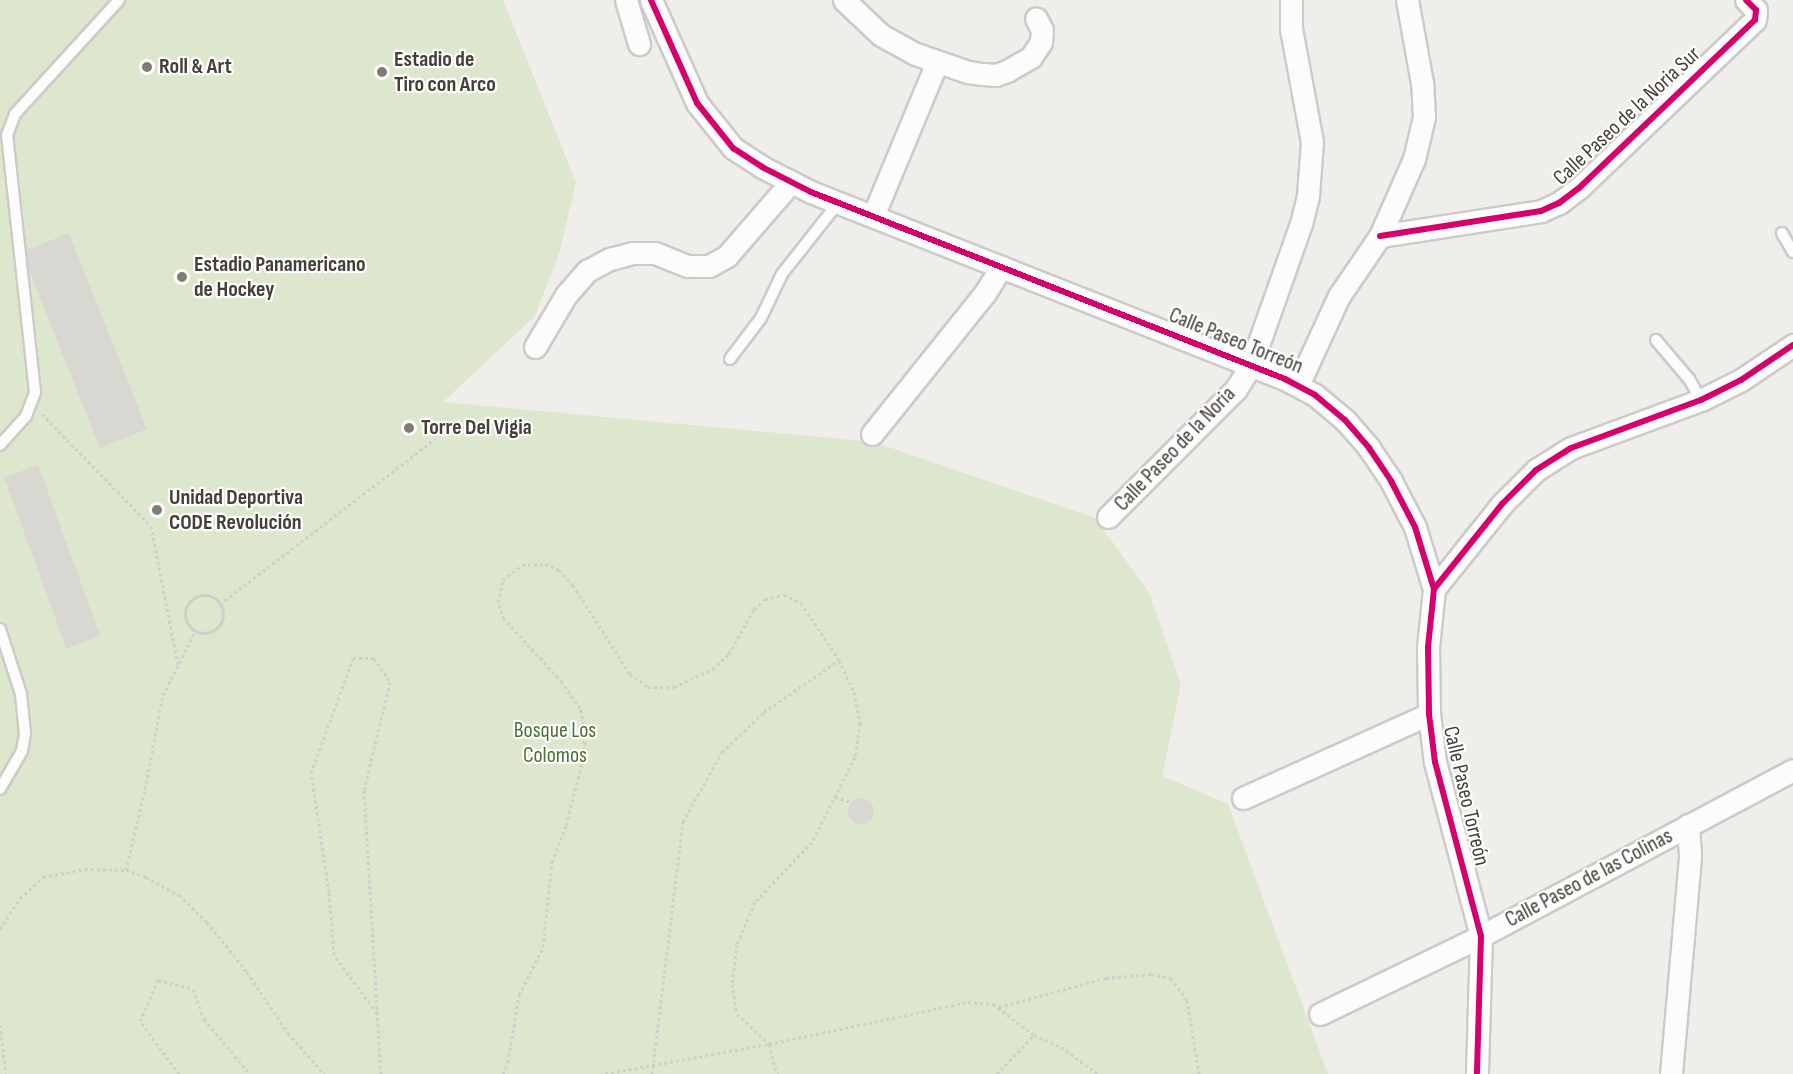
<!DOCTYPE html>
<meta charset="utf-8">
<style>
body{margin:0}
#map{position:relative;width:1793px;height:1074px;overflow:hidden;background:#f0eeea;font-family:"Sofia Sans Condensed",sans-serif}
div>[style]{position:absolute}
.green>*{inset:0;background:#dde7cd}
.building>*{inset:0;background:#d9d7d2;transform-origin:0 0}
.round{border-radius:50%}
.path>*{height:3px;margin-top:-1.5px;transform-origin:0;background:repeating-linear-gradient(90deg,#d1cecb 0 3px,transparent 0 6px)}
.path>.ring{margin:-1.5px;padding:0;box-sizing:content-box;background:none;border:3px solid #d1cecb;border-radius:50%}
.roads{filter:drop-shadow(2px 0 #cdcbc8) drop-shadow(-2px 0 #cdcbc8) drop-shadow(0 2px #cdcbc8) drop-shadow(0 -2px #cdcbc8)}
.service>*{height:10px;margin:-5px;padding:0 5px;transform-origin:5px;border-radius:5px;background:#fdfcfc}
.minor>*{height:21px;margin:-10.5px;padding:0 10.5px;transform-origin:10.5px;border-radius:10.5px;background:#fdfcfc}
.cycleway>*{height:6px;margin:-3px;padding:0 3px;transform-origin:3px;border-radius:3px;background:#d6006c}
.dots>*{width:16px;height:16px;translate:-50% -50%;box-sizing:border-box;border:3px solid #fff;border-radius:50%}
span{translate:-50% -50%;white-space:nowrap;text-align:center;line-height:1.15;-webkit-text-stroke:4.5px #fff;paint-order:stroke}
.poi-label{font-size:22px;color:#453f37;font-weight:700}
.left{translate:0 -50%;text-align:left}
.street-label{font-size:22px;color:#453f37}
.park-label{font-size:22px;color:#4a7031}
</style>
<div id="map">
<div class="green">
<i style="clip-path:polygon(0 0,503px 0,576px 182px,560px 251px,535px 316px,443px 402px,874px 442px,1095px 518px,1149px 592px,1181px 685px,1162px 776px,1228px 804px,1328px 1074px,0 1074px)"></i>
</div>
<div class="building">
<i style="clip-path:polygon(69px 233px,147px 429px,100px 448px,29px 270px,27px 250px)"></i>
<i class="round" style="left:401px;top:421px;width:16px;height:16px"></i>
<i style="left:38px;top:465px;width:182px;height:36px;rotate:70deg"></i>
<i class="round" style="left:848px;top:798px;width:26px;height:26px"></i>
</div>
<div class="path">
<i style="left:42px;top:414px;width:156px;rotate:45.8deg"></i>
<i style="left:151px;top:526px;width:142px;rotate:79deg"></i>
<i class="ring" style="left:185px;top:595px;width:35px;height:35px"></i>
<i style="left:220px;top:604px;width:271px;rotate:-37.5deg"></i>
<i style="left:835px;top:797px;width:17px;rotate:17deg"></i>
<i style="left:126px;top:870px;width:83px;rotate:-76.8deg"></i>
<i style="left:145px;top:789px;width:96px;rotate:-79.2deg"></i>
<i style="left:163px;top:695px;width:71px;rotate:-63.1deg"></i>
<i style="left:0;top:929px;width:37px;rotate:-57deg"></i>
<i style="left:20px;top:898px;width:31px;rotate:-42deg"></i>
<i style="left:43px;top:877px;width:43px;rotate:-10.8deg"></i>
<i style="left:85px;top:869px;width:41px;rotate:1.4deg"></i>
<i style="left:126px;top:870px;width:21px;rotate:19deg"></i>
<i style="left:146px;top:877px;width:38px;rotate:29deg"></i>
<i style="left:179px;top:895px;width:39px;rotate:44deg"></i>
<i style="left:207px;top:922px;width:64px;rotate:51.3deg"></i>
<i style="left:247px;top:972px;width:73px;rotate:56.1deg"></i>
<i style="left:288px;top:1033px;width:55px;rotate:48.7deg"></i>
<i style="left:999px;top:1007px;width:111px;rotate:-15.2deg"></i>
<i style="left:1106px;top:978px;width:45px;rotate:-5.1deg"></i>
<i style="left:1151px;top:974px;width:20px;rotate:11deg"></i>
<i style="left:1171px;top:978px;width:27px;rotate:54deg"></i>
<i style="left:1187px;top:1000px;width:75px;rotate:80.8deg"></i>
<i style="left:377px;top:1013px;width:72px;rotate:-126.6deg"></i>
<i style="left:334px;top:955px;width:63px;rotate:-94.5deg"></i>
<i style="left:329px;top:892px;width:120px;rotate:-98.6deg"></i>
<i style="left:311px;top:773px;width:122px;rotate:-69.9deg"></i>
<i style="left:353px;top:658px;width:21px"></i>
<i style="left:374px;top:658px;width:29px;rotate:56deg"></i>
<i style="left:390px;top:682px;width:111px;rotate:103.5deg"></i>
<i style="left:364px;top:790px;width:285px;rotate:86.6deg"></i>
<i style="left:0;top:1025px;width:49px;rotate:83deg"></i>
<i style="left:179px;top:1074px;width:66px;rotate:-126.3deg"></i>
<i style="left:140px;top:1021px;width:45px;rotate:-66.3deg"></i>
<i style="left:158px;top:980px;width:36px;rotate:14deg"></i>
<i style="left:193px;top:989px;width:32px;rotate:70deg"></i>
<i style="left:204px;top:1019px;width:72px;rotate:50.1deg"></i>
<i style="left:503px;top:1074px;width:13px;rotate:-67deg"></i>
<i style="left:508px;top:1062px;width:68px;rotate:-80.7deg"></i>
<i style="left:519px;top:995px;width:54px;rotate:-63.4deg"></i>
<i style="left:543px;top:947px;width:85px;rotate:-84deg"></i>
<i style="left:552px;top:862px;width:40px;rotate:-69deg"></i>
<i style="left:566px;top:825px;width:71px;rotate:-75.4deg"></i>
<i style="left:584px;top:756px;width:26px;rotate:-88deg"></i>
<i style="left:585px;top:730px;width:23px;rotate:-103deg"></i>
<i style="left:580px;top:708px;width:32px;rotate:-125deg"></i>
<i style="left:562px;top:682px;width:86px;rotate:-132.6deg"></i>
<i style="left:504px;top:619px;width:18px;rotate:-109deg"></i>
<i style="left:498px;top:602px;width:23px;rotate:-77deg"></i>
<i style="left:503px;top:580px;width:24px;rotate:-38deg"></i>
<i style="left:522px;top:565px;width:23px;rotate:-2deg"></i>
<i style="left:545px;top:564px;width:15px;rotate:23deg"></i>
<i style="left:559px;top:570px;width:21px;rotate:47deg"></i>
<i style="left:573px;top:585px;width:106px;rotate:57.4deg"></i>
<i style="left:630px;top:674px;width:22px;rotate:36deg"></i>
<i style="left:648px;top:687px;width:26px"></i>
<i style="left:674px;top:687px;width:43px;rotate:-24.8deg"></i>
<i style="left:713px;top:669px;width:22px;rotate:-43deg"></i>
<i style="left:729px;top:654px;width:51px;rotate:-60.9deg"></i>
<i style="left:754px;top:609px;width:15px;rotate:-42deg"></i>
<i style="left:765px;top:599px;width:19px;rotate:-12deg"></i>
<i style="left:784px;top:595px;width:19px;rotate:25deg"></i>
<i style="left:801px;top:603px;width:69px;rotate:56.3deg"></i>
<i style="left:839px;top:660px;width:35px;rotate:65deg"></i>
<i style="left:854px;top:692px;width:32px;rotate:79deg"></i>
<i style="left:860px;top:723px;width:34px;rotate:98deg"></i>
<i style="left:855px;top:757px;width:95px;rotate:116.8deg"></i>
<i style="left:812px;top:842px;width:83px;rotate:133.5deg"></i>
<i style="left:755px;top:902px;width:46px;rotate:113.2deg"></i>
<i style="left:737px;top:944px;width:40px;rotate:97.1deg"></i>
<i style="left:732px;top:984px;width:30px;rotate:81deg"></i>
<i style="left:737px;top:1014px;width:44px;rotate:43.2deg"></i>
<i style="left:769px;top:1044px;width:203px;rotate:-11.9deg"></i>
<i style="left:968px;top:1002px;width:25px;rotate:5deg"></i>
<i style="left:993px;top:1004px;width:51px;rotate:37.1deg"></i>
<i style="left:1034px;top:1035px;width:30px;rotate:24deg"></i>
<i style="left:1061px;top:1047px;width:46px;rotate:36.1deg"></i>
<i style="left:605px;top:1074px;width:167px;rotate:-10.4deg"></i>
<i style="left:769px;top:1044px;width:31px;rotate:75deg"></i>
<i style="left:652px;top:1074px;width:254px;rotate:-83deg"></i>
<i style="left:683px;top:822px;width:80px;rotate:-60.9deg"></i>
<i style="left:722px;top:752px;width:58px;rotate:-43.6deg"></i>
<i style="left:764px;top:712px;width:91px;rotate:-34.7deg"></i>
<i style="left:997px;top:1074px;width:54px;rotate:-46.5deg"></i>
</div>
<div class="roads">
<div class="service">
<i style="left:1782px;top:233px;width:22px;rotate:60deg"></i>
<i style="left:1656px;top:340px;width:51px;rotate:49.8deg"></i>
<i style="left:1689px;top:379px;width:24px;rotate:60deg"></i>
<i style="left:730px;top:359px;width:51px;rotate:-52.9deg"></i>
<i style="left:761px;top:318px;width:49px;rotate:-64.5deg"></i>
<i style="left:782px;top:274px;width:90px;rotate:-51.7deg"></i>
<i style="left:0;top:445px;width:39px;rotate:-48deg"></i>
<i style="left:26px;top:416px;width:26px;rotate:-69deg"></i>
<i style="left:35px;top:392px;width:259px;rotate:-96.2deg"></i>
<i style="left:7px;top:135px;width:22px;rotate:-69deg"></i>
<i style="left:15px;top:114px;width:154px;rotate:-47.6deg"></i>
<i style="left:0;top:629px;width:68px;rotate:72.1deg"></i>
<i style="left:21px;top:694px;width:40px;rotate:84.3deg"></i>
<i style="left:25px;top:734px;width:17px;rotate:100deg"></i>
<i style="left:22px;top:751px;width:44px;rotate:120.1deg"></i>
</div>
<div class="minor">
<i style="left:626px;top:0;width:46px;rotate:73.5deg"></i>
<i style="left:651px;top:0;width:113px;rotate:65.9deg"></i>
<i style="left:697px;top:103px;width:58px;rotate:51.3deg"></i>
<i style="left:733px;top:148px;width:35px;rotate:33deg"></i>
<i style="left:762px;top:167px;width:55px;rotate:27deg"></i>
<i style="left:811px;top:192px;width:510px;rotate:21.53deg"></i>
<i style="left:1285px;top:379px;width:34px;rotate:28deg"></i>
<i style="left:1315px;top:395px;width:39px;rotate:40deg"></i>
<i style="left:1345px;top:420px;width:37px;rotate:49deg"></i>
<i style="left:1369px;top:448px;width:40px;rotate:56deg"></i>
<i style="left:1391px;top:481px;width:52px;rotate:62.4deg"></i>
<i style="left:1415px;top:527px;width:65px;rotate:73deg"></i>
<i style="left:1434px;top:589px;width:58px;rotate:95.9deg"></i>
<i style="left:1428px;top:647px;width:67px;rotate:89.1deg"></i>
<i style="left:1429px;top:714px;width:48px;rotate:82.9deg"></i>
<i style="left:1435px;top:762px;width:180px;rotate:75.2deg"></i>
<i style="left:1481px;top:936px;width:138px;rotate:91.7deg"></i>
<i style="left:844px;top:0;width:51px;rotate:43.4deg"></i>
<i style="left:881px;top:35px;width:37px;rotate:29deg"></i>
<i style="left:913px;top:53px;width:58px;rotate:19.1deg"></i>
<i style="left:968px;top:72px;width:15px;rotate:8deg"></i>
<i style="left:983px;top:74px;width:13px;rotate:4deg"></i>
<i style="left:996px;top:75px;width:12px;rotate:-20deg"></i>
<i style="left:1007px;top:71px;width:28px;rotate:-30deg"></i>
<i style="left:1031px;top:57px;width:18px;rotate:-56deg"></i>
<i style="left:1041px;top:42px;width:12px;rotate:-85deg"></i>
<i style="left:1042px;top:30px;width:13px;rotate:-117deg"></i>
<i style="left:873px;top:216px;width:167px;rotate:-67.4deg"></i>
<i style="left:1380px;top:236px;width:163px;rotate:-8.8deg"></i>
<i style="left:1541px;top:211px;width:20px;rotate:-24deg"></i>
<i style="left:1559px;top:203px;width:25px;rotate:-37deg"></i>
<i style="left:1579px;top:188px;width:243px;rotate:-43.7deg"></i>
<i style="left:1755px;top:20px;width:10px;rotate:-84deg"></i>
<i style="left:1756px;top:10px;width:14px;rotate:-135deg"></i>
<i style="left:535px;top:347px;width:61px;rotate:-59.2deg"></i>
<i style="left:566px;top:295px;width:32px;rotate:-49deg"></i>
<i style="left:587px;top:271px;width:26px;rotate:-28deg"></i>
<i style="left:610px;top:259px;width:23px;rotate:-15deg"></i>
<i style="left:632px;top:253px;width:23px"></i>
<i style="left:655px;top:253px;width:35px;rotate:22deg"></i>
<i style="left:688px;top:266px;width:21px"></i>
<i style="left:709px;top:266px;width:21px;rotate:-29deg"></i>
<i style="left:727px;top:256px;width:98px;rotate:-49.1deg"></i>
<i style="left:1298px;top:385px;width:98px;rotate:-65.3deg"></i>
<i style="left:1339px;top:296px;width:73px;rotate:-55.7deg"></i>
<i style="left:1380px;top:236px;width:84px;rotate:-66.2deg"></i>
<i style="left:1414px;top:159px;width:43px;rotate:-76.6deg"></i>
<i style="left:1424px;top:117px;width:34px;rotate:-93deg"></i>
<i style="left:1422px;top:83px;width:84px;rotate:-100.2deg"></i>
<i style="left:872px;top:434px;width:181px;rotate:-51.3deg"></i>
<i style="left:985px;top:293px;width:31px;rotate:-58deg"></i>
<i style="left:1108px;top:517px;width:181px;rotate:-45deg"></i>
<i style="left:1236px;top:389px;width:28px;rotate:-58deg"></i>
<i style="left:1251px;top:365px;width:150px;rotate:-70.5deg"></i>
<i style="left:1301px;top:224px;width:30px;rotate:-76deg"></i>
<i style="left:1308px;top:195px;width:53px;rotate:-85.7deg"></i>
<i style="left:1312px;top:142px;width:115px;rotate:-100.5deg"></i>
<i style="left:1291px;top:29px;width:29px;rotate:-90deg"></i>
<i style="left:1434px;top:589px;width:109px;rotate:-51.3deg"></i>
<i style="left:1502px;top:504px;width:48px;rotate:-45deg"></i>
<i style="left:1536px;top:470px;width:41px;rotate:-32.2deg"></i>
<i style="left:1571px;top:448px;width:139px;rotate:-20.3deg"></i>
<i style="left:1701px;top:400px;width:45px;rotate:-26.6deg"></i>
<i style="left:1741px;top:380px;width:63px;rotate:-33.9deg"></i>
<i style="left:1243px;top:798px;width:204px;rotate:-24.3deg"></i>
<i style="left:1320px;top:1014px;width:179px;rotate:-25.8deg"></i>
<i style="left:1481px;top:936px;width:353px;rotate:-28deg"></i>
<i style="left:1671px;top:1074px;width:220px;rotate:-85deg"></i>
<i style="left:1690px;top:855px;width:30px;rotate:-94deg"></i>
</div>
</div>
<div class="cycleway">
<i style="left:651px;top:0;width:113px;rotate:65.9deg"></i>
<i style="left:697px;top:103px;width:58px;rotate:51.3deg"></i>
<i style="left:733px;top:148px;width:35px;rotate:33deg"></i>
<i style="left:762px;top:167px;width:55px;rotate:27deg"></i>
<i style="left:811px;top:192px;width:510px;rotate:21.53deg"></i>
<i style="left:1285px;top:379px;width:34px;rotate:28deg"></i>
<i style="left:1315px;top:395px;width:39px;rotate:40deg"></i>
<i style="left:1345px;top:420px;width:37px;rotate:49deg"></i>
<i style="left:1369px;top:448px;width:40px;rotate:56deg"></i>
<i style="left:1391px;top:481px;width:52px;rotate:62.4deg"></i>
<i style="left:1415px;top:527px;width:65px;rotate:73deg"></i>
<i style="left:1434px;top:589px;width:58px;rotate:95.9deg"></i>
<i style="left:1428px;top:647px;width:67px;rotate:89.1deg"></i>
<i style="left:1429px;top:714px;width:48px;rotate:82.9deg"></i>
<i style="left:1435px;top:762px;width:180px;rotate:75.2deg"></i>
<i style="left:1481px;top:936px;width:138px;rotate:91.7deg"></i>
<i style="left:1380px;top:236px;width:163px;rotate:-8.8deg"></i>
<i style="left:1541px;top:211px;width:20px;rotate:-24deg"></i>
<i style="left:1559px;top:203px;width:25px;rotate:-37deg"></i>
<i style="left:1579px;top:188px;width:243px;rotate:-43.7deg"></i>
<i style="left:1755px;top:20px;width:10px;rotate:-84deg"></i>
<i style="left:1756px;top:10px;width:14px;rotate:-135deg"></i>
<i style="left:1434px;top:589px;width:109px;rotate:-51.3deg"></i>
<i style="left:1502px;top:504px;width:48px;rotate:-45deg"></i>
<i style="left:1536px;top:470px;width:41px;rotate:-32.2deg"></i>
<i style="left:1571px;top:448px;width:139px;rotate:-20.3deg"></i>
<i style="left:1701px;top:400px;width:45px;rotate:-26.6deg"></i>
<i style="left:1741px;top:380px;width:63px;rotate:-33.9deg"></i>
</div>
<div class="dots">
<i style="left:147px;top:67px;background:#817c76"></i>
<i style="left:382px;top:72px;background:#817c76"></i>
<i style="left:182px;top:277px;background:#817c76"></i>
<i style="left:409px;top:428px;background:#817c76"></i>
<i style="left:157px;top:510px;background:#817c76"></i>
</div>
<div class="poi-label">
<span class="left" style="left:394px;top:72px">Estadio de<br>Tiro con Arco</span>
<span class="left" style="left:159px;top:67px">Roll &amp; Art</span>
<span class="left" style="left:194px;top:277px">Estadio Panamericano<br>de Hockey</span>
<span class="left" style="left:421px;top:428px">Torre Del Vigia</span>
<span class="left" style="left:169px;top:510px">Unidad Deportiva<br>CODE Revolución</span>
</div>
<div class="street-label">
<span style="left:1627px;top:116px;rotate:-43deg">Calle Paseo de la Noria Sur</span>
<span style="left:1236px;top:341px;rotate:22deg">Calle Paseo Torreón</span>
<span style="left:1175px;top:449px;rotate:-46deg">Calle Paseo de la Noria</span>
<span style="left:1466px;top:796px;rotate:77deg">Calle Paseo Torreón</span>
<span style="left:1589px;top:878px;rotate:-28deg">Calle Paseo de las Colinas</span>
</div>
<div class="park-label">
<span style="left:555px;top:743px">Bosque Los<br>Colomos</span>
</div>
</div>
